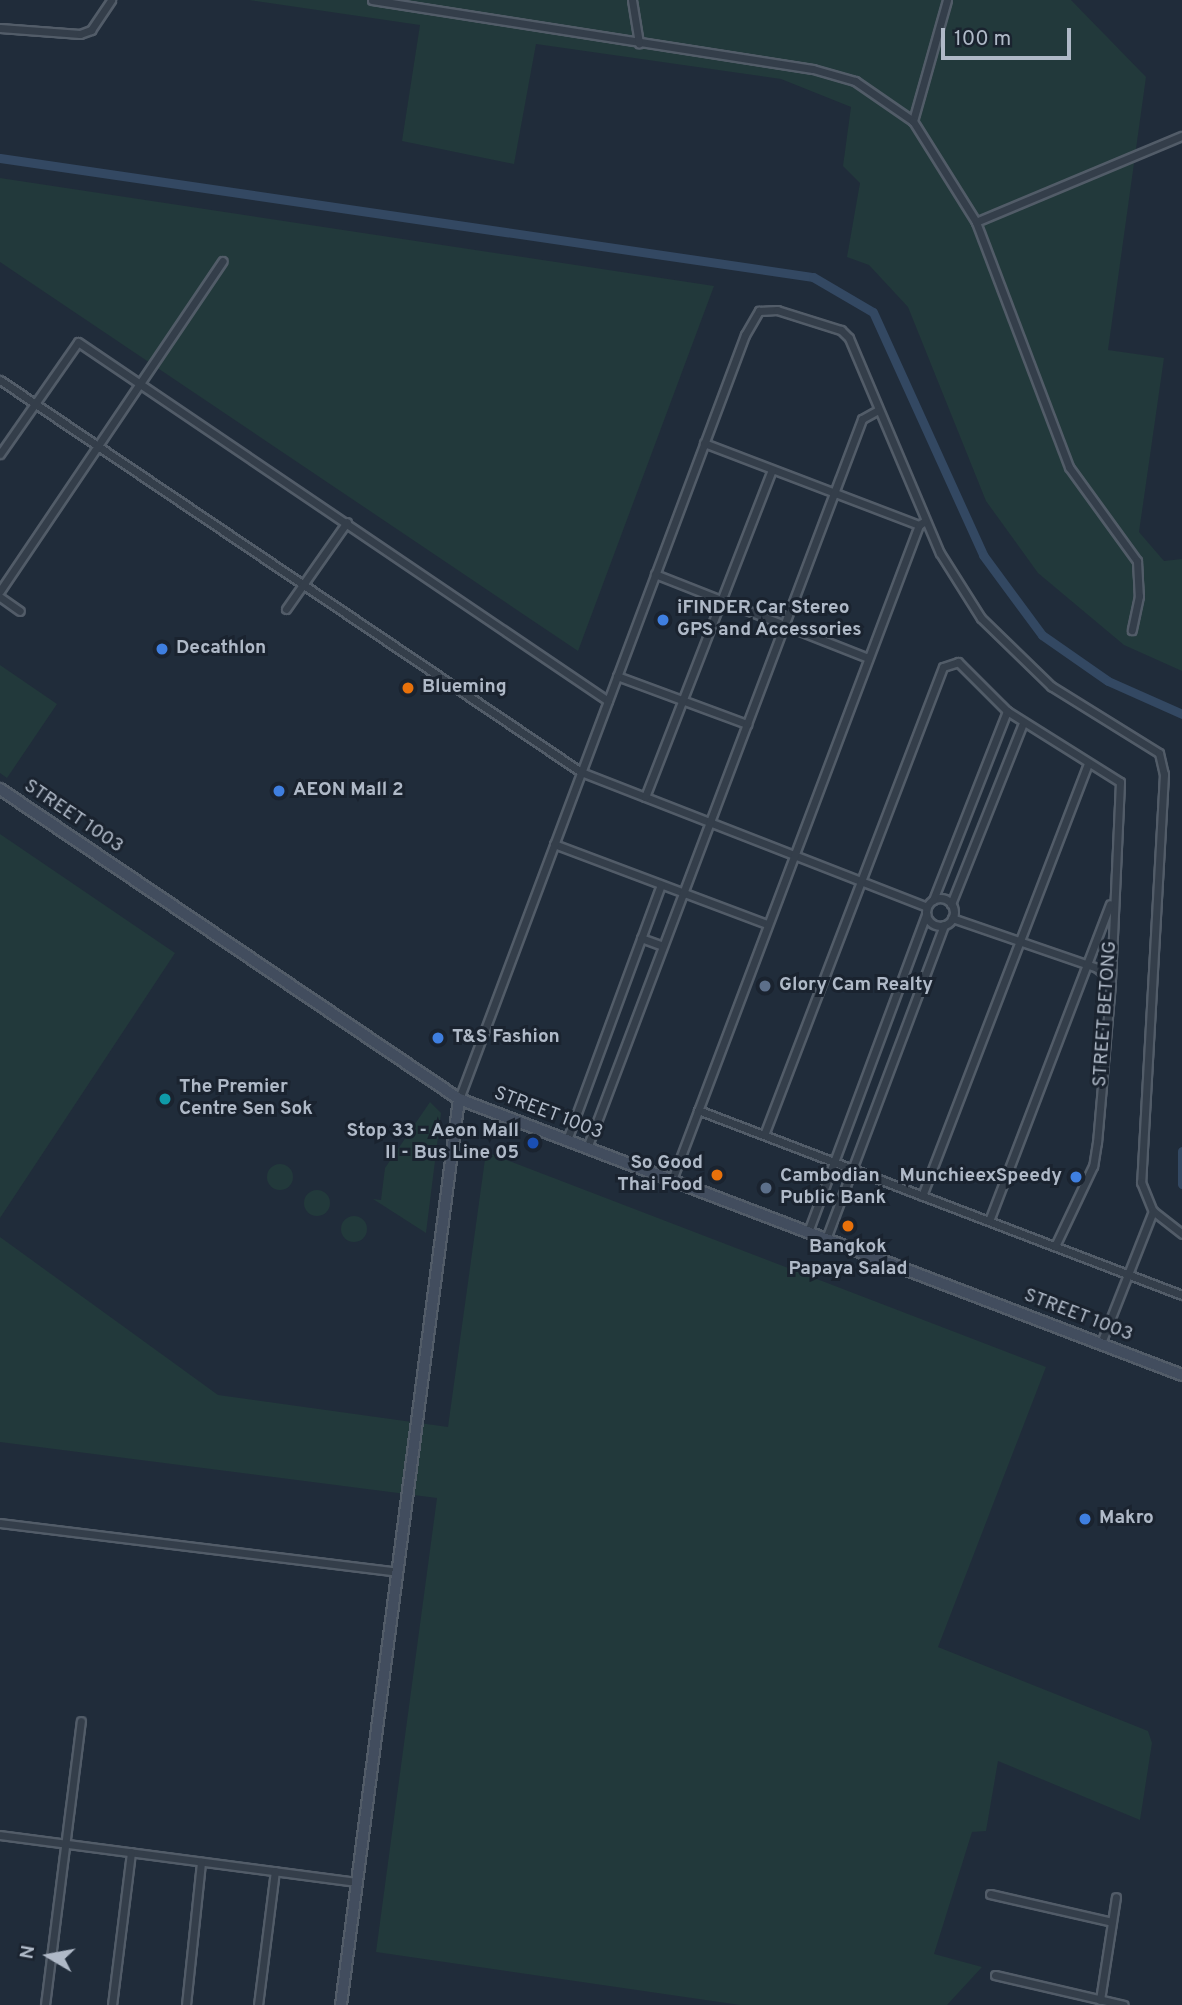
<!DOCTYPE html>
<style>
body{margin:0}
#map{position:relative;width:1182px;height:2005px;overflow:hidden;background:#202c3a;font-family:Overpass,sans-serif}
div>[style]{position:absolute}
.green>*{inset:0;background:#22393b}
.round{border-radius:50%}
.canal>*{height:9px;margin:-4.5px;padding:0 4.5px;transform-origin:4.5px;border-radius:4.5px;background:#334862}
.roads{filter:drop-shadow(2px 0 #525c68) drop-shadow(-2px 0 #525c68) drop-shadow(0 2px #525c68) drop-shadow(0 -2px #525c68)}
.street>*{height:7px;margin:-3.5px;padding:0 3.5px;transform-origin:3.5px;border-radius:3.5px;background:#343e4a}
.street>.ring{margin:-3.5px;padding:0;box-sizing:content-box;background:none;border:7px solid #343e4a;border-radius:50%}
.secondary>*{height:10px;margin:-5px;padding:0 5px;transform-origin:5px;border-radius:5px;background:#424d5e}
.dots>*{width:19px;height:19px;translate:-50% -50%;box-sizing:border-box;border:4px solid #1a232f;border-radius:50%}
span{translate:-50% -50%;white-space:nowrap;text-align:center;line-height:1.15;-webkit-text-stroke:6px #1a232f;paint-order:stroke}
.poi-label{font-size:19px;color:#afb9c7;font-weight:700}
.left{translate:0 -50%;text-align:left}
.right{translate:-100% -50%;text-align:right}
.street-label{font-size:19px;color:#afb9c7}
.north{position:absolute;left:14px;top:1921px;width:70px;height:70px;-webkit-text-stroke:5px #1a232f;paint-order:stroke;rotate:280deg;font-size:19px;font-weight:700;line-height:28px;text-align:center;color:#afb9c7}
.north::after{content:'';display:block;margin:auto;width:24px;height:32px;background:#afb9c7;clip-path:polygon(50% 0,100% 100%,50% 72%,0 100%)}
.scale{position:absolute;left:941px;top:28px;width:130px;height:32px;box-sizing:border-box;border:4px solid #afb9c7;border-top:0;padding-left:9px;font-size:21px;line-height:24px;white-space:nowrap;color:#afb9c7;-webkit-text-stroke:5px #1a232f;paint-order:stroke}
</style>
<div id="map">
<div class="green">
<i style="clip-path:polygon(249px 0,1071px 0,1146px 77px,1108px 350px,1164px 358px,1139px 532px,1164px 561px,1182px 559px,1182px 671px,1124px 645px,1038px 573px,986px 501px,908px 307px,869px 265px,847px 257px,860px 183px,843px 166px,851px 107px,781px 79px,536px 44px,514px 164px,402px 141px,420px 25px)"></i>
<i style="clip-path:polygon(0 178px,714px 286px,578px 651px,0 262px)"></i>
<i style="clip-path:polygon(0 665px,57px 704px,7px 778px,0 773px)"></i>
<i style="clip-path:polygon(0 834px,175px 953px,0 1218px)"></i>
<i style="clip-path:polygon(430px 1102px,441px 1113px,426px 1233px,373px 1199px,381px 1200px,385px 1168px)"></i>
<i style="clip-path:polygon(486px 1152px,1046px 1367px,938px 1647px,1148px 1731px,1152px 1743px,1140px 1820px,998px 1761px,986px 1831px,972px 1832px,934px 1954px,982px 1967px,947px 2005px,740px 2005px,376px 1952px,437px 1498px,0 1442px,0 1237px,218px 1395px,448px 1427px)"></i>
<i class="round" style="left:267px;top:1164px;width:26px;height:26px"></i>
<i class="round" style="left:304px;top:1190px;width:26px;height:26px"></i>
<i class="round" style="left:341px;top:1216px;width:26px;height:26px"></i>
</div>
<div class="canal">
<i style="left:0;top:158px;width:822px;rotate:8.33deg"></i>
<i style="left:813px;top:277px;width:69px;rotate:30.3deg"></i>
<i style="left:873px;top:312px;width:267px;rotate:65.6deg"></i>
<i style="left:983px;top:555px;width:99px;rotate:53.6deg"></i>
<i style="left:1042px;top:635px;width:80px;rotate:34.9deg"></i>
<i style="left:1108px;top:681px;width:81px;rotate:24deg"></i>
<i style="left:1182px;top:1151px;width:33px;rotate:90deg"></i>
</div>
<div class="roads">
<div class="street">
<i style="left:372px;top:0;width:446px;rotate:8.9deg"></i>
<i style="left:813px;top:69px;width:44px;rotate:15.9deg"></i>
<i style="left:855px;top:81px;width:70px;rotate:34.6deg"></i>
<i style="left:632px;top:0;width:44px;rotate:80.8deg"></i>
<i style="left:947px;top:0;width:126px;rotate:105.7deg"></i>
<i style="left:913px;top:121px;width:119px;rotate:58deg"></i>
<i style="left:976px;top:222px;width:262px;rotate:69.2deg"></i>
<i style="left:1069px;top:467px;width:116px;rotate:54.1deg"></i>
<i style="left:1137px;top:561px;width:35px;rotate:87deg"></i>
<i style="left:1139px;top:596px;width:35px;rotate:102deg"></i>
<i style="left:0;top:28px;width:80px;rotate:4.3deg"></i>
<i style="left:80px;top:34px;width:12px;rotate:-20deg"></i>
<i style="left:91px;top:30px;width:36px;rotate:-56deg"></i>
<i style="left:976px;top:222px;width:223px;rotate:-22.7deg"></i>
<i style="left:0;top:380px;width:701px;rotate:34.01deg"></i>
<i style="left:581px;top:772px;width:371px;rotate:21.3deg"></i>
<i style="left:704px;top:443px;width:230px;rotate:20.9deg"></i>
<i style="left:0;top:454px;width:136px;rotate:-55.1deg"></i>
<i style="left:78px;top:342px;width:640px;rotate:34.11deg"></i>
<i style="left:655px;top:574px;width:229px;rotate:21.5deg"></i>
<i style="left:0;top:591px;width:398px;rotate:-56deg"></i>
<i style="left:0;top:597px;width:24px;rotate:35deg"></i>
<i style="left:286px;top:609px;width:106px;rotate:-55deg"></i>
<i style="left:617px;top:676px;width:139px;rotate:20.3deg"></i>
<i style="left:645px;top:797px;width:351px;rotate:-68.8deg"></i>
<i style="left:554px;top:844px;width:228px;rotate:20.6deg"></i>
<i class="ring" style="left:926px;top:898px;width:21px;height:21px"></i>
<i style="left:933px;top:900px;width:203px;rotate:-68.6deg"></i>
<i style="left:951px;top:904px;width:195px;rotate:-68.3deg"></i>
<i style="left:952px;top:918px;width:153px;rotate:19deg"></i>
<i style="left:1097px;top:968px;width:17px;rotate:40deg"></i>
<i style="left:641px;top:938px;width:23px;rotate:20deg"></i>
<i style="left:459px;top:1099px;width:816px;rotate:-69.48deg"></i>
<i style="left:745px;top:335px;width:28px;rotate:-60deg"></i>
<i style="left:759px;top:311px;width:18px;rotate:-3deg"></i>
<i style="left:777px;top:310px;width:67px;rotate:17.4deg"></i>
<i style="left:841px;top:330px;width:11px;rotate:45deg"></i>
<i style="left:849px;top:338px;width:233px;rotate:67.1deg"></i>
<i style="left:940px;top:553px;width:77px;rotate:57.8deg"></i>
<i style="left:981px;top:618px;width:98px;rotate:44.2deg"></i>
<i style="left:1051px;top:686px;width:127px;rotate:31.8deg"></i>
<i style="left:1159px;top:753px;width:22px;rotate:77deg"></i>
<i style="left:1164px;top:774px;width:409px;rotate:93.2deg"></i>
<i style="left:1141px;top:1182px;width:31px;rotate:68deg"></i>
<i style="left:1153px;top:1211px;width:37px;rotate:38deg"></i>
<i style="left:698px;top:1110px;width:518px;rotate:20.92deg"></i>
<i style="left:764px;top:1135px;width:501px;rotate:-69.07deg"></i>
<i style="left:943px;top:667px;width:16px;rotate:-18deg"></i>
<i style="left:958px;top:662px;width:69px;rotate:45deg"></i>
<i style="left:1007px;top:711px;width:133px;rotate:32.1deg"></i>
<i style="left:1120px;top:782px;width:201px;rotate:92.6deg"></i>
<i style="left:1111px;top:983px;width:160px;rotate:95deg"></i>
<i style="left:1097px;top:1142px;width:24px;rotate:99deg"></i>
<i style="left:1093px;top:1166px;width:89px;rotate:115.4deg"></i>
<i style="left:567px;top:1140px;width:272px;rotate:-69.8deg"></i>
<i style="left:587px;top:1148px;width:779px;rotate:-69.33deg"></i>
<i style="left:862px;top:419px;width:18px;rotate:-29deg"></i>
<i style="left:672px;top:1180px;width:700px;rotate:-69.34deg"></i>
<i style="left:919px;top:525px;width:7px;rotate:-34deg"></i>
<i style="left:922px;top:1196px;width:463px;rotate:-69deg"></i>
<i style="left:989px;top:1221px;width:339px;rotate:-69.1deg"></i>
<i style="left:808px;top:1232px;width:339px;rotate:-69.6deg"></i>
<i style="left:826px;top:1239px;width:335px;rotate:-69.4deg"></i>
<i style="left:1101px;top:1343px;width:142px;rotate:-68.5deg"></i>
<i style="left:0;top:1523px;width:401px;rotate:7deg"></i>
<i style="left:0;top:1835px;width:360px;rotate:7.5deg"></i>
<i style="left:990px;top:1894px;width:125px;rotate:12.9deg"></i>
<i style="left:995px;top:1975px;width:132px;rotate:13.1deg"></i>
<i style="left:1100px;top:2000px;width:104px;rotate:-81.2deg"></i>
<i style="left:45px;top:2005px;width:286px;rotate:-82.8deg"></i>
<i style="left:112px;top:2005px;width:154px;rotate:-82.9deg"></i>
<i style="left:186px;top:2005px;width:144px;rotate:-84deg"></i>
<i style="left:258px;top:2005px;width:135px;rotate:-82.8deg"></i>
</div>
<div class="secondary">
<i style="left:0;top:789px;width:554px;rotate:34.03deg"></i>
<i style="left:459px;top:1099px;width:774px;rotate:20.89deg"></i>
<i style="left:341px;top:2005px;width:914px;rotate:-82.58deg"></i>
</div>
</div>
<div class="dots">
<i style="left:663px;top:620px;background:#3f7fe0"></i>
<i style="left:162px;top:649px;background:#3f7fe0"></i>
<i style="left:408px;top:688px;background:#e8710a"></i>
<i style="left:279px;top:791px;background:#3f7fe0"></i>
<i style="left:765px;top:986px;background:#5c6f8a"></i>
<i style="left:438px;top:1038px;background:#3f7fe0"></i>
<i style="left:165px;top:1099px;background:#0f9aa8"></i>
<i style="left:533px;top:1143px;background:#1a4fb4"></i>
<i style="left:717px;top:1175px;background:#e8710a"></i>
<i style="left:1076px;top:1177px;background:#3f7fe0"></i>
<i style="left:766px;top:1188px;background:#5c6f8a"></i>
<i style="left:848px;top:1226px;background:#e8710a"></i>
<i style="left:1085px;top:1519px;background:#3f7fe0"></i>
</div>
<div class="poi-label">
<span class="left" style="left:677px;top:620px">iFINDER Car Stereo<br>GPS and Accessories</span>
<span class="left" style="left:176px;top:649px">Decathlon</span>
<span class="left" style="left:422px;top:688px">Blueming</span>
<span class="left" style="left:293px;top:791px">AEON Mall 2</span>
<span class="left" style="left:779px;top:986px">Glory Cam Realty</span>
<span class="left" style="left:452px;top:1038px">T&amp;S Fashion</span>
<span class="left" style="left:179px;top:1099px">The Premier<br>Centre Sen Sok</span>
<span class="right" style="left:519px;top:1143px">Stop 33 - Aeon Mall<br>II - Bus Line 05</span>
<span class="right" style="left:703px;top:1175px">So Good<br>Thai Food</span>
<span class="left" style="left:780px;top:1188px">Cambodian<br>Public Bank</span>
<span class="right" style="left:1062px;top:1177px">MunchieexSpeedy</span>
<span style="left:848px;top:1259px">Bangkok<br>Papaya Salad</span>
<span class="left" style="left:1099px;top:1519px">Makro</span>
</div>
<div class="street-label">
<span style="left:73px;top:817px;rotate:34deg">STREET 1003</span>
<span style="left:1106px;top:1014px;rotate:-86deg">STREET BETONG</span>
<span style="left:548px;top:1114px;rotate:21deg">STREET 1003</span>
<span style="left:1078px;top:1316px;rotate:21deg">STREET 1003</span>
</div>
<div class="north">N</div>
<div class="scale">100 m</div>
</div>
